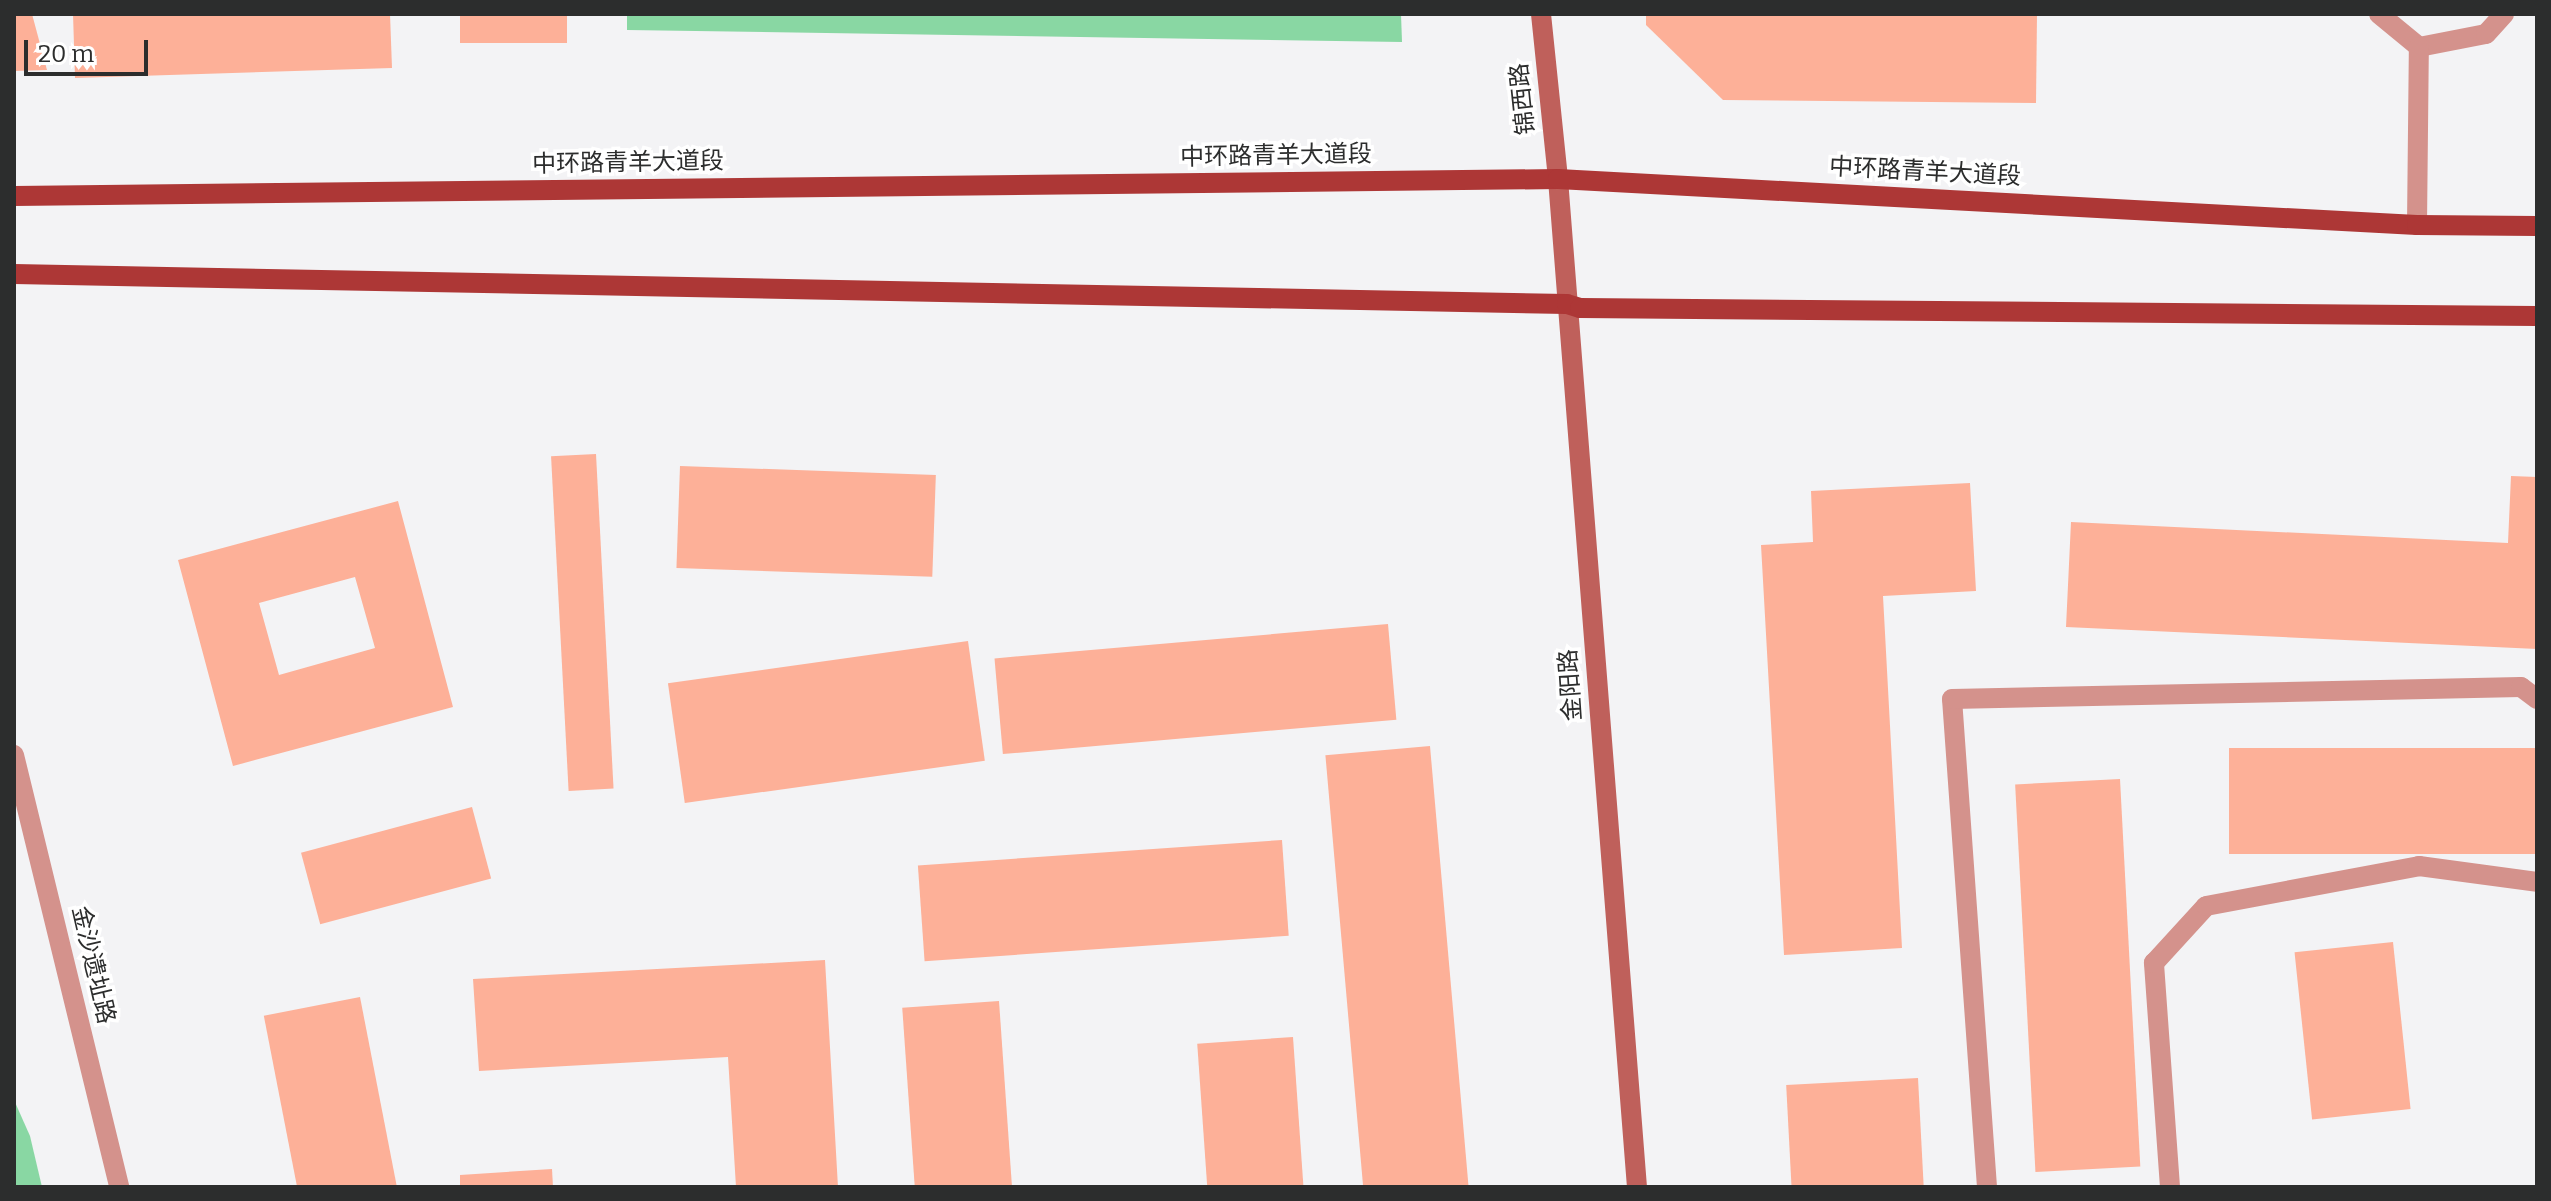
<!DOCTYPE html>
<meta charset="utf-8">
<style>
body{margin:0}
#map{position:relative;width:2551px;height:1201px;overflow:hidden;background:#f3f3f5;font-family:Bitter,"Noto Sans SC",serif}
div>[style]{position:absolute}
.green>*{inset:0;background:#89d7a3}
.building>*{inset:0;background:#fdb098;transform-origin:0 0}
.lane>*{height:20px;margin:-10px;padding:0 10px;transform-origin:10px;border-radius:10px;background:#d4928c}
.street>*{height:20px;margin:-10px;padding:0 10px;transform-origin:10px;border-radius:10px;background:#d4928c}
.secondary>*{height:20px;margin:-10px;padding:0 10px;transform-origin:10px;border-radius:10px;background:#bf605b}
.primary>*{height:20px;margin:-10px;padding:0 10px;transform-origin:10px;border-radius:10px;background:#ad3736}
span{translate:-50% -50%;white-space:nowrap;text-align:center;line-height:1.15;-webkit-text-stroke:7px #fff;paint-order:stroke}
.street-label{font-size:24px;color:#2c2d2d}
.frame{position:absolute;inset:0;border:16px solid #2c2d2d;pointer-events:none}
.scale{position:absolute;left:24px;top:40px;width:124px;height:36px;box-sizing:border-box;border:4px solid #2c2d2d;border-top:0;padding-left:10px;font-size:24px;line-height:28px;white-space:nowrap;color:#2c2d2d;-webkit-text-stroke:6px #fff;paint-order:stroke}
</style>
<div id="map">
<div class="green">
<i style="clip-path:polygon(627px 14px,1401px 14px,1402px 42px,627px 30px)"></i>
<i style="clip-path:polygon(14px 1100px,30px 1136px,42px 1187px,14px 1187px)"></i>
</div>
<div class="building">
<i style="clip-path:polygon(14px 14px,32px 14px,47px 70px,14px 71px)"></i>
<i style="clip-path:polygon(73px 14px,390px 14px,392px 68px,75px 78px)"></i>
<i style="left:460px;top:14px;width:107px;height:29px"></i>
<i style="clip-path:polygon(1646px 14px,2037px 14px,2036px 103px,1723px 100px,1646px 25px)"></i>
<i style="left:596px;top:454px;width:335px;height:45px;rotate:87deg"></i>
<i style="left:680px;top:466px;width:256px;height:102px;rotate:2deg"></i>
<i style="clip-path:polygon(2511px 476px,2537px 477px,2537px 649px,2066px 627px,2071px 522px,2508px 543px)"></i>
<i style="clip-path:polygon(1970px 483px,1976px 591px,1883px 596px,1902px 948px,1784px 955px,1761px 545px,1813px 542px,1811px 491px)"></i>
<i style="clip-path:polygon(evenodd,398px 501px,453px 707px,233px 766px,178px 560px,398px 501px,355px 577px,375px 648px,279px 675px,259px 603px,355px 577px)"></i>
<i style="left:1388px;top:624px;width:96px;height:395px;rotate:85deg"></i>
<i style="left:968px;top:641px;width:121px;height:303px;rotate:82deg"></i>
<i style="left:1430px;top:746px;width:443px;height:105px;rotate:85deg"></i>
<i style="left:2537px;top:748px;width:106px;height:308px;rotate:90deg"></i>
<i style="left:2120px;top:779px;width:388px;height:105px;rotate:87deg"></i>
<i style="left:472px;top:807px;width:74px;height:177px;rotate:75deg"></i>
<i style="left:1282px;top:840px;width:96px;height:365px;rotate:86deg"></i>
<i style="left:2393px;top:942px;width:168px;height:99px;rotate:84deg"></i>
<i style="clip-path:polygon(825px 960px,838px 1187px,736px 1187px,728px 1057px,479px 1071px,473px 979px)"></i>
<i style="left:360px;top:997px;width:194px;height:98px;rotate:79deg"></i>
<i style="left:999px;top:1001px;width:186px;height:97px;rotate:86deg"></i>
<i style="left:1293px;top:1037px;width:150px;height:96px;rotate:86deg"></i>
<i style="left:1918px;top:1078px;width:109px;height:132px;rotate:87deg"></i>
<i style="clip-path:polygon(552px 1169px,553px 1187px,460px 1187px,460px 1175px)"></i>
</div>
<div class="lane">
<i style="left:2379px;top:14px;width:52px;rotate:39.5deg"></i>
<i style="left:2419px;top:47px;width:68px;rotate:-11deg"></i>
<i style="left:2486px;top:34px;width:27px;rotate:-48deg"></i>
<i style="left:2417px;top:225px;width:178px;rotate:-89.4deg"></i>
<i style="left:1987px;top:1187px;width:489px;rotate:-94.1deg"></i>
<i style="left:1952px;top:699px;width:569px;rotate:-1.21deg"></i>
<i style="left:2521px;top:687px;width:20px;rotate:37deg"></i>
<i style="left:2170px;top:1187px;width:225px;rotate:-94.1deg"></i>
<i style="left:2154px;top:963px;width:77px;rotate:-47.6deg"></i>
<i style="left:2206px;top:906px;width:217px;rotate:-10.6deg"></i>
<i style="left:2419px;top:866px;width:119px;rotate:7.7deg"></i>
</div>
<div class="street">
<i style="left:14px;top:755px;width:445px;rotate:76.3deg"></i>
</div>
<div class="secondary">
<i style="left:1541px;top:14px;width:166px;rotate:84.1deg"></i>
<i style="left:1558px;top:179px;width:1011px;rotate:85.52deg"></i>
</div>
<div class="primary">
<i style="left:14px;top:196px;width:1544px;rotate:-0.63deg"></i>
<i style="left:1558px;top:179px;width:860px;rotate:3.07deg"></i>
<i style="left:2417px;top:225px;width:120px;rotate:0.5deg"></i>
<i style="left:14px;top:274px;width:1553px;rotate:1.11deg"></i>
<i style="left:1567px;top:304px;width:14px;rotate:17deg"></i>
<i style="left:1580px;top:308px;width:957px;rotate:0.48deg"></i>
</div>
<div class="street-label">
<span style="left:1523px;top:99px;rotate:-96deg">锦西路</span>
<span style="left:1276px;top:156px;rotate:-1deg">中环路青羊大道段</span>
<span style="left:628px;top:163px;rotate:-1deg">中环路青羊大道段</span>
<span style="left:1925px;top:172px;rotate:3deg">中环路青羊大道段</span>
<span style="left:1571px;top:685px;rotate:-94deg">金阳路</span>
<span style="left:93px;top:965px;rotate:77deg">金沙遗址路</span>
</div>
<div class="frame"></div>
<div class="scale">20 m</div>
</div>
